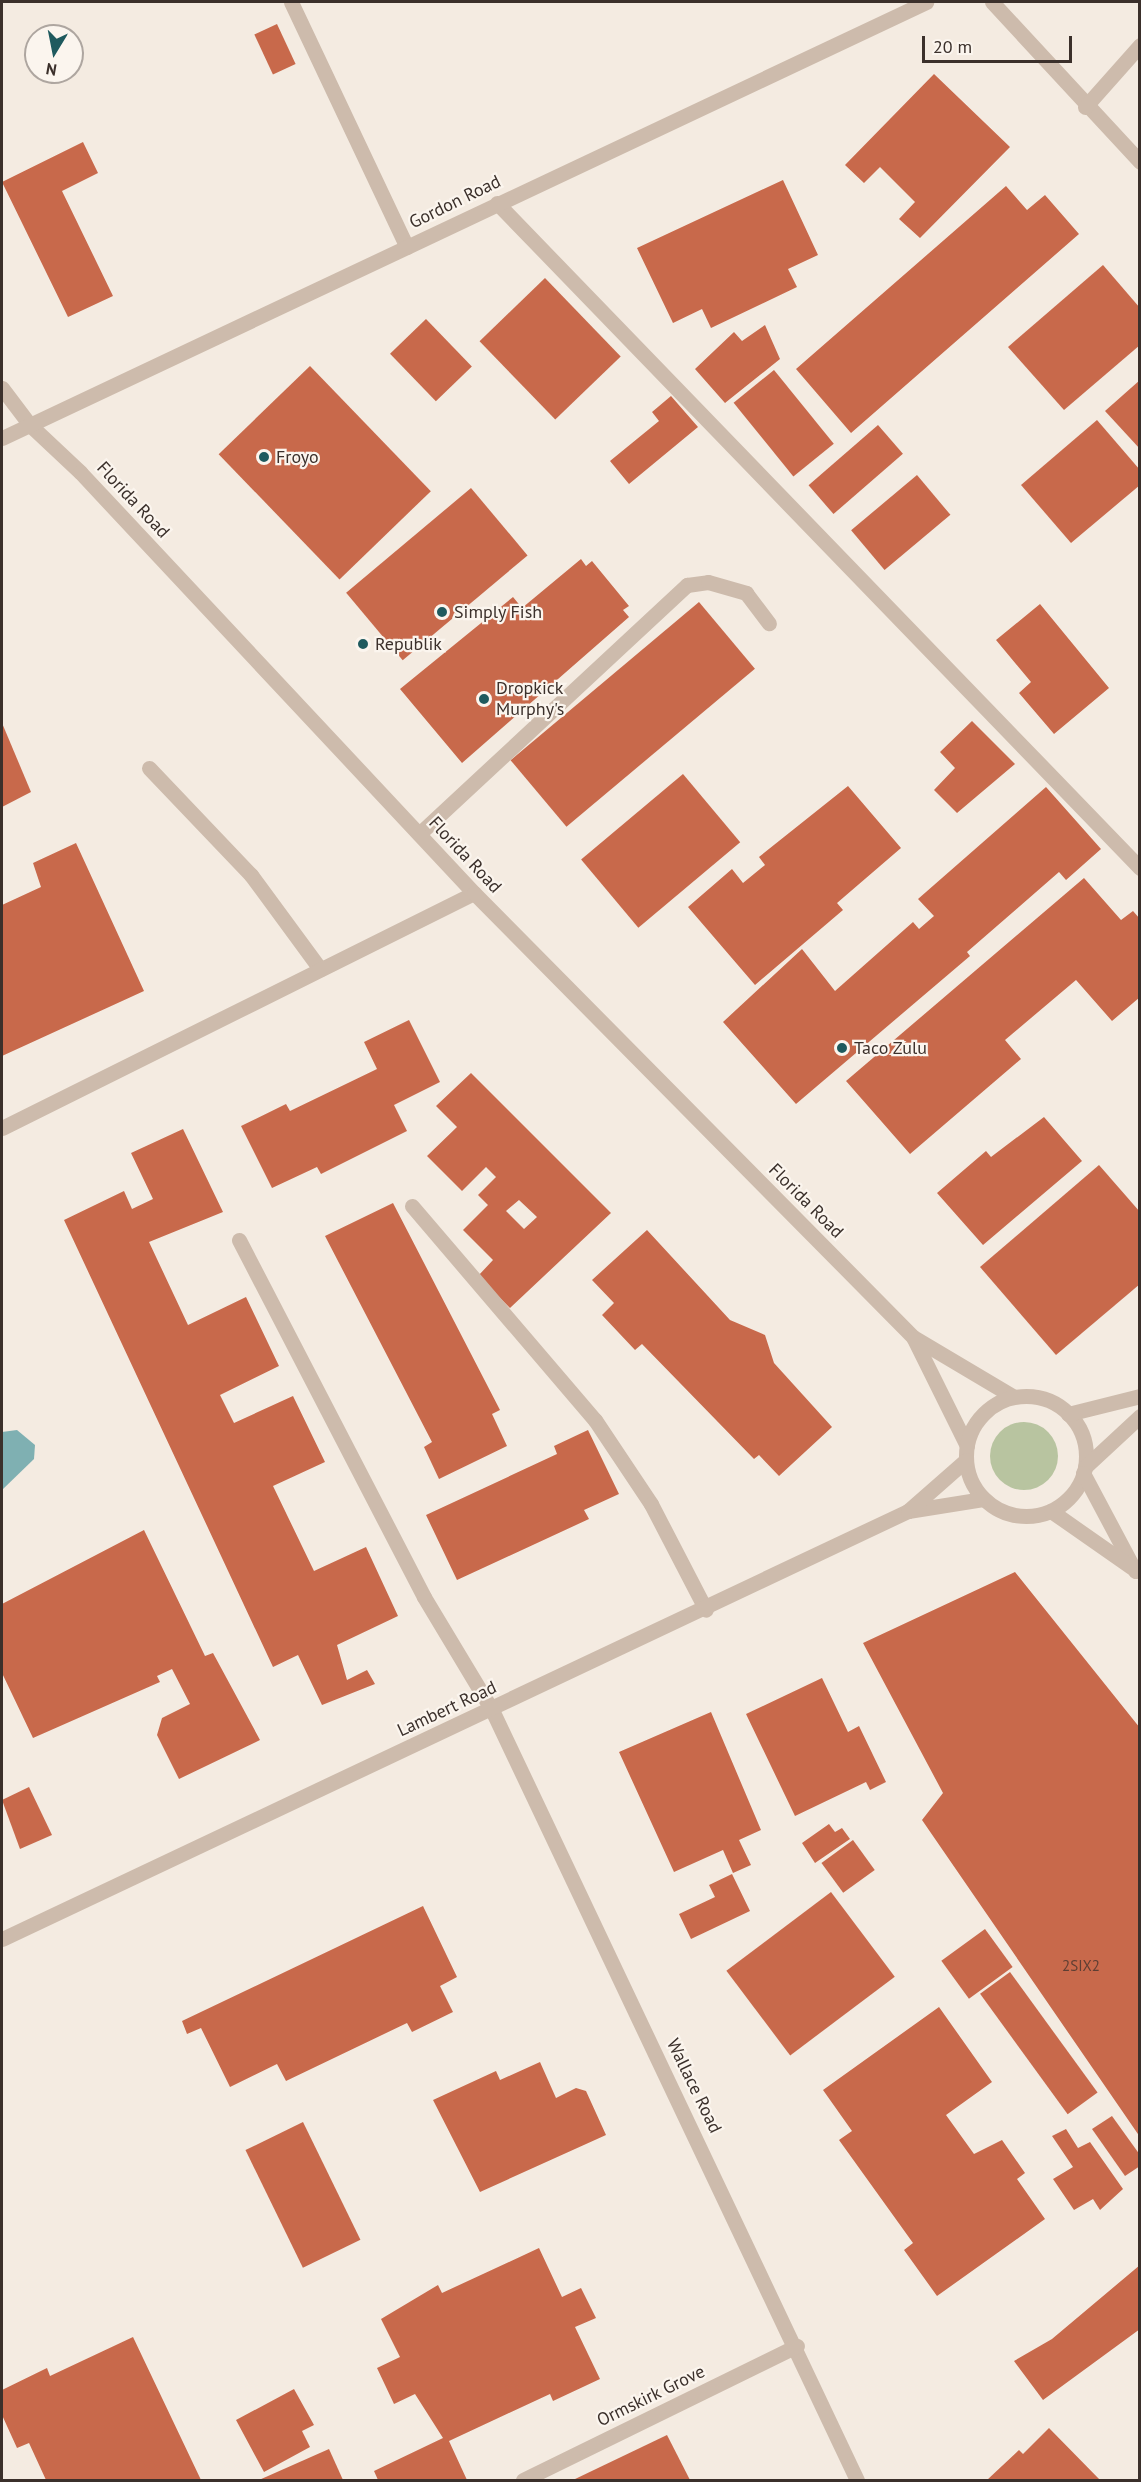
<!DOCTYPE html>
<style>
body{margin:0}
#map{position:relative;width:1141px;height:2482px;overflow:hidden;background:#f4ebe1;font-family:"PT Sans",sans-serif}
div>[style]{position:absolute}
.green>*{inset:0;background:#b8c4a0}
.round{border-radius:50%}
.water>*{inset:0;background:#7fb0b2}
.building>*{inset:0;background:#c8694b;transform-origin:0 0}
.service>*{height:15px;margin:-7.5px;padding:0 7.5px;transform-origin:7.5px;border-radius:7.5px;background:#cdbbac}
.minor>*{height:15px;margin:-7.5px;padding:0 7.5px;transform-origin:7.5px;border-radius:7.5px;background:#cdbbac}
.minor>.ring{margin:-7.5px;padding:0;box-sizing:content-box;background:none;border:15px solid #cdbbac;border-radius:50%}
.dots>*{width:16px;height:16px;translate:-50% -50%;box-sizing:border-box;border:3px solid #fbf5ee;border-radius:50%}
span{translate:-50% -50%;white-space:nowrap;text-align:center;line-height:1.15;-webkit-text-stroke:4.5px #fbf5ee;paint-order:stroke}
.number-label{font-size:15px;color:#5e3e33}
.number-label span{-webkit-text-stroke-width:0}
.street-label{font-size:18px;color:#3b302b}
.poi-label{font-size:18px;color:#3b302b}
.left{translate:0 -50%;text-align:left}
.frame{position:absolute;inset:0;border:3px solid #3b302b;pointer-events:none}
.north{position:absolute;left:24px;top:24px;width:60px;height:60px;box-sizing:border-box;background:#fbf5ee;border:2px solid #aea6a0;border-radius:50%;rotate:190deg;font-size:16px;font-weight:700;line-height:24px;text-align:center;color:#3b302b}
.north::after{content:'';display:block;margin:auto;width:21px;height:27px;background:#1f5a5e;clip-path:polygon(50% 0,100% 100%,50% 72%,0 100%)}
.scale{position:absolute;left:922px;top:36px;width:150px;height:27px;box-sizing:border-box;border:3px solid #3b302b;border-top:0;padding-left:8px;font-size:18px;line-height:21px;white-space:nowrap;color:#3b302b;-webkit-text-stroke:4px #fbf5ee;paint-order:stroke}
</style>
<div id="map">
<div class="green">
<i class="round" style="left:990px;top:1422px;width:68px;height:68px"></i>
</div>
<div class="water">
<i style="clip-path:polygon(17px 1430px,35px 1445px,34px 1459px,2px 1490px,2px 1432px)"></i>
</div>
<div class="building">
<i style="left:277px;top:24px;width:44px;height:25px;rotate:65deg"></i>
<i style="clip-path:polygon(934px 74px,1010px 147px,920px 238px,899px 219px,915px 202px,880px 167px,864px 183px,845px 165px)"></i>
<i style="clip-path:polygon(83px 142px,98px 173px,62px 191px,113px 296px,68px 317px,2px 182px)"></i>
<i style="clip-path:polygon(783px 180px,818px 255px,788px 269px,797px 287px,711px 328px,702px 309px,673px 323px,637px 248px)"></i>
<i style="clip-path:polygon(1006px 186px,1027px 210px,1045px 195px,1079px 234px,851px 433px,796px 369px)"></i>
<i style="clip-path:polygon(1103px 265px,1140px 308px,1140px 345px,1064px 410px,1008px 347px)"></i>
<i style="left:545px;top:278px;width:109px;height:91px;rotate:46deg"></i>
<i style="left:426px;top:319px;width:66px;height:50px;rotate:46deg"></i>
<i style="clip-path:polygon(765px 325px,780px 359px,725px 403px,695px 369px,734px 332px,742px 341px)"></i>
<i style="left:310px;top:366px;width:174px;height:127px;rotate:46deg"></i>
<i style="left:774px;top:370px;width:95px;height:52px;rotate:51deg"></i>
<i style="clip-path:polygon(1140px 380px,1140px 449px,1105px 411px)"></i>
<i style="clip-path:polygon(671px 396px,698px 427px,629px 484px,610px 461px,659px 421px,652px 412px)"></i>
<i style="clip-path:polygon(1097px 420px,1140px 470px,1140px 485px,1071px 543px,1021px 485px)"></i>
<i style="left:878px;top:425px;width:38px;height:92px;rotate:49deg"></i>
<i style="left:917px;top:475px;width:52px;height:86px;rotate:50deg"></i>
<i style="left:471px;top:488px;width:88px;height:163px;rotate:50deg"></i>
<i style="clip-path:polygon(581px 559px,586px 566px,592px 561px,629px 606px,623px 610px,629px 617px,462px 763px,400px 689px,513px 597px,522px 608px)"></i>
<i style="left:699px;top:602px;width:87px;height:246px;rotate:50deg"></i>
<i style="clip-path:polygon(1040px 604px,1109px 688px,1054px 734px,1019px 693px,1031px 682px,996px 640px)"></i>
<i style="clip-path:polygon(972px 721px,1015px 764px,957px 813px,934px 790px,955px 768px,940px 752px)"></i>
<i style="clip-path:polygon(2px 723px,31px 792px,2px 807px)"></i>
<i style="left:683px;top:774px;width:89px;height:133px;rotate:50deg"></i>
<i style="clip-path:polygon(848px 786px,901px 848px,837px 903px,843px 910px,755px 985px,688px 907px,732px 869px,743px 883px,765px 865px,759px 857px)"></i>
<i style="clip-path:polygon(1046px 787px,1101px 849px,1066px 880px,1059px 872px,967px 952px,970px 956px,796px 1104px,723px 1022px,802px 949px,835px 991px,913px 922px,919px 929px,934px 916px,918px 899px)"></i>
<i style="clip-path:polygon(76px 843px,144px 991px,2px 1056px,2px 905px,41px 887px,33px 863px)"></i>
<i style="clip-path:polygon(1084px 878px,1121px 920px,1133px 911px,1140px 919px,1140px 997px,1112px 1021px,1076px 980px,1005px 1040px,1021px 1059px,910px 1154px,846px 1081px)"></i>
<i style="clip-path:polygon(409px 1020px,440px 1082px,394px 1105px,407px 1131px,321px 1174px,317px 1167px,272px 1188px,241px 1126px,286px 1104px,290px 1111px,377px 1069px,364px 1042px)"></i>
<i style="clip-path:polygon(evenodd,471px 1073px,611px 1213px,510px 1308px,478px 1276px,493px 1260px,463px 1230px,488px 1205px,478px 1195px,496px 1177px,486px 1167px,462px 1191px,427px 1156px,457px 1127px,436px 1106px,471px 1073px,519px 1200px,537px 1217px,524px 1229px,506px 1211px,519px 1200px)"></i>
<i style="clip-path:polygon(1044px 1117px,1082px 1161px,983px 1245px,937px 1193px,986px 1151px,991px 1157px)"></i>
<i style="clip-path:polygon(183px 1129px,223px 1212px,149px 1242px,188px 1325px,246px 1297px,279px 1366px,220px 1395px,234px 1423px,293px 1396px,325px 1462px,273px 1486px,314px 1571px,366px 1547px,398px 1616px,337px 1645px,347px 1680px,367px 1670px,375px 1684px,322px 1705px,298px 1655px,273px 1667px,64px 1220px,124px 1191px,132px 1209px,153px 1199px,131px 1153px)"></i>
<i style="clip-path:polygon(1099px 1165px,1140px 1212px,1140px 1284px,1056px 1355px,980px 1267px)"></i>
<i style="clip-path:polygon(393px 1203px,500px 1410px,492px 1414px,507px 1446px,439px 1479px,424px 1447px,432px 1442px,325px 1236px)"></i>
<i style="clip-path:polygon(647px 1230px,730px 1320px,765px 1335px,774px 1363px,832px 1427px,779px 1476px,759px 1455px,754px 1459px,642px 1344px,635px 1350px,602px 1315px,614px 1303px,592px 1280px)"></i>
<i style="clip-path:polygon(588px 1430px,619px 1494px,584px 1510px,589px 1519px,457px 1580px,426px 1515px,557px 1454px,554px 1446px)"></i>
<i style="clip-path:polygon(144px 1530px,205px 1656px,213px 1653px,260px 1740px,179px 1779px,157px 1735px,162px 1718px,190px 1704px,172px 1669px,157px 1676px,160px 1682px,33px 1738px,2px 1673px,2px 1604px)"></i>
<i style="clip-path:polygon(1015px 1572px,1140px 1728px,1140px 2137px,922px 1820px,943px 1793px,863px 1643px)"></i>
<i style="clip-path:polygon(822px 1678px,848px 1732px,859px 1726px,886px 1782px,870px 1790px,866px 1782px,795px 1816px,746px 1714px)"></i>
<i style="clip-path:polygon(711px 1712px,761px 1830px,739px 1840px,751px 1865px,733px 1873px,723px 1850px,674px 1872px,619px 1752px)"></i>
<i style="clip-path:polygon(29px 1787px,52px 1835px,20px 1849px,2px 1800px)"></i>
<i style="clip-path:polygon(829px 1824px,835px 1832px,842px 1828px,850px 1839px,815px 1863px,802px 1843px)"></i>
<i style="left:853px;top:1840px;width:37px;height:39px;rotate:54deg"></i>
<i style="clip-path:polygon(732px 1874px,750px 1911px,691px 1939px,679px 1914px,715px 1897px,709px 1885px)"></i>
<i style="left:831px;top:1892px;width:106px;height:131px;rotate:53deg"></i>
<i style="clip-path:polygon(423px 1906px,457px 1977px,440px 1986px,453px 2012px,412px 2032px,407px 2023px,286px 2081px,277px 2064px,230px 2087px,201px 2028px,187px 2034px,182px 2021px)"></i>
<i style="left:985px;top:1929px;width:47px;height:54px;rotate:54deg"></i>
<i style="left:1010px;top:1972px;width:149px;height:37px;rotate:54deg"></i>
<i style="clip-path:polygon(939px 2007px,992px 2082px,946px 2115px,974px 2154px,1002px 2140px,1025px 2173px,1017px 2179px,1045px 2219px,937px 2296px,904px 2250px,913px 2243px,839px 2140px,852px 2131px,823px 2090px)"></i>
<i style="clip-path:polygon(540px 2062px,556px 2098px,576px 2088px,586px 2091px,606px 2135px,480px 2192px,433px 2100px,496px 2071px,500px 2080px)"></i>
<i style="clip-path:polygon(1112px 2116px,1140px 2155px,1140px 2166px,1125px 2176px,1092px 2129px)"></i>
<i style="left:303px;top:2122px;width:131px;height:64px;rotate:64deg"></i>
<i style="clip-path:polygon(1066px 2129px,1078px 2148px,1090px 2142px,1123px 2189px,1100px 2210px,1093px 2199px,1074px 2210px,1053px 2179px,1073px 2167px,1052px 2136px)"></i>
<i style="clip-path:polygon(539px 2248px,562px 2297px,581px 2288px,596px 2318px,575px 2327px,600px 2379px,553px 2401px,550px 2394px,449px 2441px,467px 2480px,378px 2480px,374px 2471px,443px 2438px,415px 2394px,394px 2404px,377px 2368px,400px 2357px,381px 2319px,438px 2285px,442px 2293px)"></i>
<i style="clip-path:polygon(1140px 2265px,1140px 2329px,1043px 2400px,1014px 2361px,1052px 2339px)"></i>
<i style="clip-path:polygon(133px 2337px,201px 2480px,46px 2480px,29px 2443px,17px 2448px,2px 2415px,2px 2390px,47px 2368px,50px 2376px)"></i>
<i style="clip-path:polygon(294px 2389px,314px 2425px,302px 2431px,310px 2447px,264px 2472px,236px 2420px)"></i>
<i style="clip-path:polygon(1049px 2428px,1100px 2480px,987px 2480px,1019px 2450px,1023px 2454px)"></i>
<i style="clip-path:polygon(667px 2435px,690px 2480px,573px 2480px)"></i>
<i style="clip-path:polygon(329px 2449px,343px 2480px,259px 2480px)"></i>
</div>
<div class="service">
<i style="left:291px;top:2px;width:271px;rotate:64.7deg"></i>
<i style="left:149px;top:768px;width:148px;rotate:46.4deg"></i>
<i style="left:251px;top:875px;width:117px;rotate:53.7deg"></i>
<i style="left:419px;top:834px;width:366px;rotate:-42.9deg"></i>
<i style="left:687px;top:585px;width:21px;rotate:-8deg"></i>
<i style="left:708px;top:582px;width:40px;rotate:16deg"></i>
<i style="left:746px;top:593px;width:38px;rotate:53deg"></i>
<i style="left:2px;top:1128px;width:527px;rotate:-26.47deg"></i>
<i style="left:412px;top:1206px;width:282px;rotate:49.5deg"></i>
<i style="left:595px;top:1420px;width:101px;rotate:56.3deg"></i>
<i style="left:651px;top:1504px;width:119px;rotate:62.6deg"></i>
</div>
<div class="minor">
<i style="left:992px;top:2px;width:218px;rotate:47.2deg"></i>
<i style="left:1085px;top:107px;width:83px;rotate:-48.4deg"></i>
<i style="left:497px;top:203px;width:925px;rotate:45.96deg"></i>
<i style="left:2px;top:388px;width:46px;rotate:52.9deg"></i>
<i style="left:30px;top:425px;width:69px;rotate:43.2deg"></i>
<i style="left:80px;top:472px;width:577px;rotate:46.9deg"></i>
<i style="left:474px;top:893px;width:624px;rotate:45.32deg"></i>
<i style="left:913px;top:1337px;width:117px;rotate:30.7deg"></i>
<i style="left:2px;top:438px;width:1022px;rotate:-25.26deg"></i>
<i style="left:239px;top:1240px;width:402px;rotate:62.6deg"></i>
<i style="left:424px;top:1597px;width:132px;rotate:59deg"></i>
<i style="left:492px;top:1710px;width:852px;rotate:64.64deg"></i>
<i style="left:914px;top:1339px;width:119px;rotate:63.6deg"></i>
<i class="ring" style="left:966px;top:1396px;width:105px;height:105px"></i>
<i style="left:1068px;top:1414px;width:74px;rotate:-14deg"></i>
<i style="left:1085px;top:1467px;width:75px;rotate:-42.8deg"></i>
<i style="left:1083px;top:1473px;width:111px;rotate:62deg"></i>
<i style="left:908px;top:1511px;width:76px;rotate:-9.1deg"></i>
<i style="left:1051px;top:1511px;width:98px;rotate:35deg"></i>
<i style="left:2px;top:1939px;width:1002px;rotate:-25.29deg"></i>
<i style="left:908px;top:1511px;width:77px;rotate:-41.3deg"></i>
<i style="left:523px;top:2480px;width:305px;rotate:-26.1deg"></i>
</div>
<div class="dots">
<i style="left:264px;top:457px;background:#1f5a5e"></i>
<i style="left:442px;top:612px;background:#1f5a5e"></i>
<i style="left:363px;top:644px;background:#1f5a5e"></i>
<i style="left:484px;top:699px;background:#1f5a5e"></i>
<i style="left:842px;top:1048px;background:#1f5a5e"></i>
</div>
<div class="number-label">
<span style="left:1081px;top:1966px">2SIX2</span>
</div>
<div class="street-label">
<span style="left:455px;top:202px;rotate:-26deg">Gordon Road</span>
<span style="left:133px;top:500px;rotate:47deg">Florida Road</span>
<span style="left:465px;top:855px;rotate:47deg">Florida Road</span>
<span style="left:806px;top:1201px;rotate:45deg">Florida Road</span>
<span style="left:447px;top:1709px;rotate:-25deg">Lambert Road</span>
<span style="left:694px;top:2086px;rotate:64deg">Wallace Road</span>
<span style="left:651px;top:2396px;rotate:-26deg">Ormskirk Grove</span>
</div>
<div class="poi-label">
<span class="left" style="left:276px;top:457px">Froyo</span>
<span class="left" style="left:454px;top:612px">Simply Fish</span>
<span class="left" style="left:375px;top:644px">Republik</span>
<span class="left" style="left:496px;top:699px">Dropkick<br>Murphy's</span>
<span class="left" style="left:854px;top:1048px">Taco Zulu</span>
</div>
<div class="frame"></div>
<div class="north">N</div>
<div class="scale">20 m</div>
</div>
